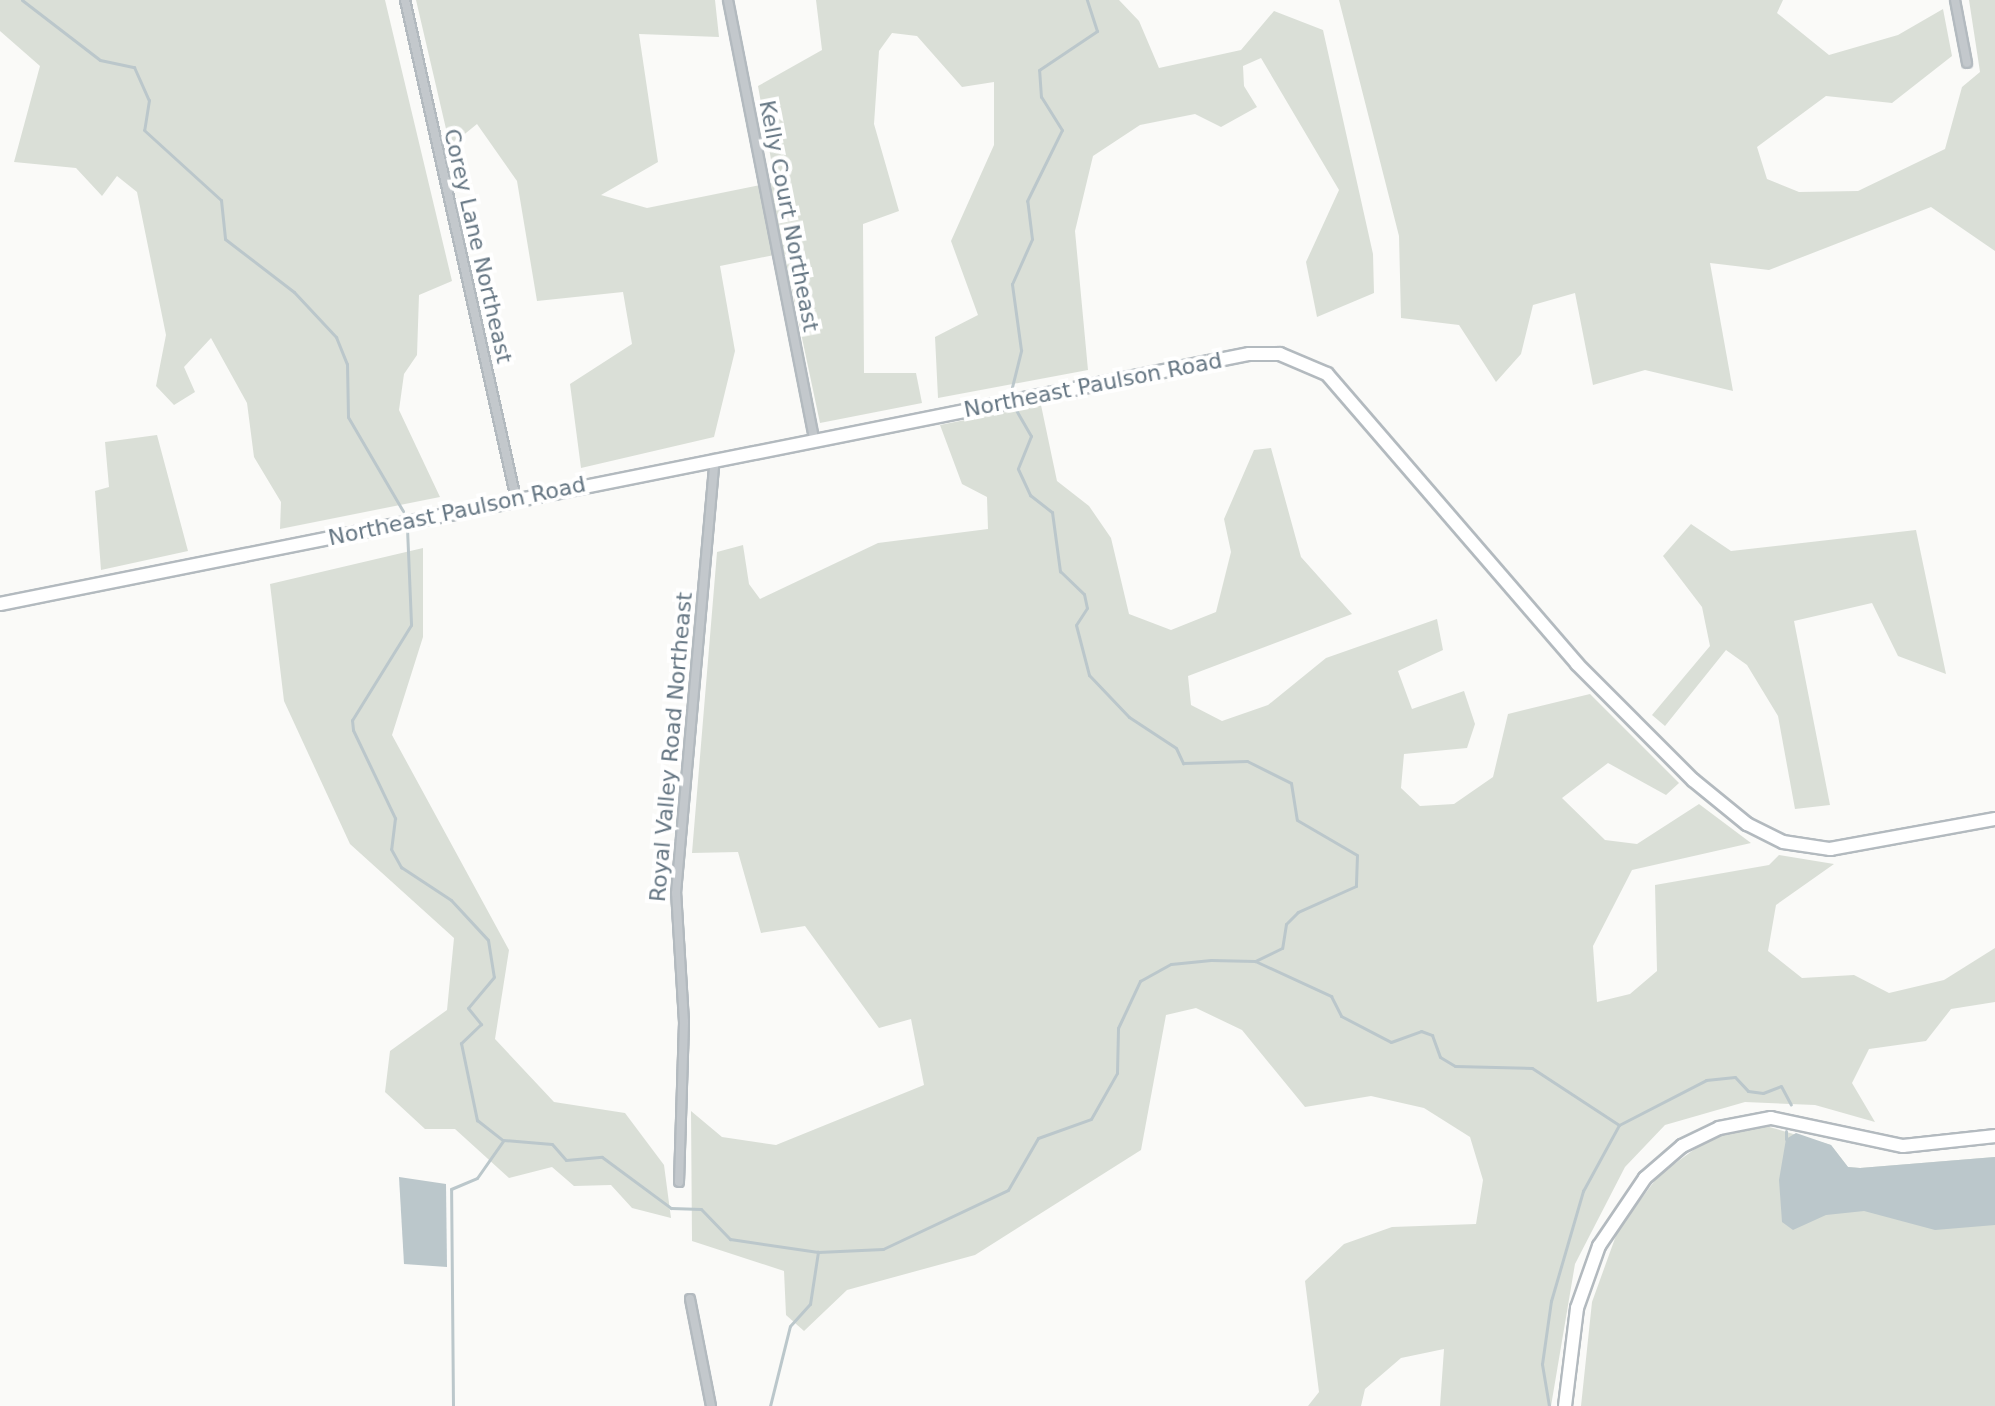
<!DOCTYPE html>
<style>
body{margin:0}
#map{position:relative;width:1995px;height:1406px;overflow:hidden;background:#fafaf8;font-family:"DejaVu Sans",sans-serif}
div>[style]{position:absolute}
.green>*{inset:0;background:#dadfd7}
.water>*{inset:0;background:#bbc7cb}
.stream>*{height:3px;margin:-1.5px;padding:0 1.5px;transform-origin:1.5px;border-radius:1.5px;background:#bbc7cb}
.roads{filter:drop-shadow(2px 0 #b3babf) drop-shadow(-2px 0 #b3babf) drop-shadow(0 2px #b3babf) drop-shadow(0 -2px #b3babf)}
.street>*{height:8px;margin:-4px;padding:0 4px;transform-origin:4px;border-radius:4px;background:#c3c8cc}
.secondary>*{height:12px;margin:-6px;padding:0 6px;transform-origin:6px;border-radius:6px;background:#fff}
span{translate:-50% -50%;white-space:nowrap;text-align:center;line-height:1.15;-webkit-text-stroke:8px #fff;paint-order:stroke}
.street-label{font-size:22px;color:#657683}
</style>
<div id="map">
<div class="green">
<i style="clip-path:polygon(0 0,385px 0,452px 281px,419px 295px,417px 355px,404px 374px,399px 410px,440px 497px,280px 529px,281px 502px,254px 457px,247px 403px,211px 338px,184px 367px,195px 392px,174px 405px,156px 386px,166px 335px,137px 192px,117px 176px,102px 196px,76px 168px,14px 162px,40px 66px,0 31px)"></i>
<i style="clip-path:polygon(416px 0,715px 0,719px 37px,639px 34px,658px 162px,601px 195px,647px 208px,775px 182px,758px 86px,822px 50px,816px 0,1119px 0,1139px 21px,1159px 68px,1241px 50px,1274px 11px,1323px 30px,1373px 254px,1374px 293px,1317px 317px,1306px 262px,1339px 190px,1261px 58px,1243px 66px,1244px 86px,1257px 107px,1221px 127px,1195px 114px,1140px 125px,1093px 156px,1075px 231px,1088px 370px,938px 398px,935px 337px,978px 315px,951px 241px,994px 145px,994px 82px,962px 87px,917px 36px,892px 33px,879px 51px,874px 124px,899px 211px,863px 224px,864px 373px,916px 373px,922px 403px,820px 423px,784px 253px,720px 266px,735px 351px,714px 437px,581px 468px,570px 384px,632px 344px,623px 292px,537px 301px,517px 181px,477px 124px,450px 146px)"></i>
<i style="clip-path:polygon(1339px 0,1783px 0,1777px 13px,1829px 55px,1898px 35px,1943px 9px,1952px 56px,1892px 103px,1826px 96px,1757px 147px,1767px 179px,1799px 192px,1858px 191px,1945px 149px,1962px 87px,1980px 72px,1969px 0,1995px 0,1995px 251px,1931px 207px,1769px 270px,1710px 263px,1733px 391px,1645px 370px,1593px 385px,1575px 293px,1533px 305px,1521px 354px,1496px 382px,1459px 325px,1401px 318px,1399px 236px)"></i>
<i style="clip-path:polygon(1041px 405px,1057px 481px,1089px 506px,1111px 538px,1129px 614px,1171px 630px,1216px 612px,1231px 552px,1224px 519px,1254px 450px,1271px 448px,1301px 557px,1352px 614px,1188px 676px,1191px 705px,1222px 721px,1268px 705px,1326px 658px,1437px 619px,1443px 650px,1398px 671px,1412px 709px,1464px 691px,1475px 724px,1467px 748px,1404px 754px,1401px 788px,1420px 806px,1454px 804px,1493px 777px,1508px 714px,1590px 694px,1679px 783px,1666px 795px,1608px 763px,1562px 798px,1605px 840px,1637px 844px,1699px 804px,1751px 843px,1632px 870px,1593px 946px,1597px 1002px,1630px 994px,1657px 971px,1655px 885px,1769px 865px,1779px 855px,1834px 864px,1776px 905px,1768px 951px,1802px 978px,1854px 975px,1889px 993px,1944px 980px,1995px 948px,1995px 1002px,1951px 1009px,1926px 1041px,1869px 1049px,1852px 1083px,1875px 1122px,1815px 1105px,1745px 1102px,1665px 1125px,1625px 1167px,1575px 1264px,1551px 1406px,1440px 1406px,1444px 1349px,1401px 1358px,1365px 1389px,1361px 1406px,1308px 1406px,1319px 1392px,1305px 1281px,1344px 1244px,1392px 1227px,1476px 1224px,1483px 1180px,1470px 1137px,1424px 1108px,1371px 1096px,1305px 1107px,1242px 1030px,1196px 1008px,1166px 1015px,1141px 1150px,975px 1255px,847px 1290px,804px 1331px,786px 1315px,784px 1271px,692px 1241px,691px 1111px,722px 1137px,776px 1145px,924px 1085px,911px 1019px,879px 1028px,805px 926px,761px 933px,738px 852px,692px 853px,717px 552px,743px 545px,749px 584px,760px 599px,878px 543px,988px 529px,987px 497px,962px 484px,940px 425px)"></i>
<i style="clip-path:polygon(157px 435px,188px 551px,101px 570px,95px 491px,109px 487px,105px 442px)"></i>
<i style="clip-path:polygon(1691px 524px,1731px 551px,1916px 530px,1946px 674px,1898px 656px,1872px 603px,1794px 621px,1830px 805px,1795px 809px,1778px 716px,1747px 665px,1726px 650px,1665px 726px,1652px 715px,1710px 646px,1702px 607px,1663px 556px)"></i>
<i style="clip-path:polygon(423px 548px,423px 637px,392px 735px,509px 950px,495px 1039px,554px 1102px,625px 1113px,664px 1165px,671px 1218px,632px 1208px,611px 1185px,574px 1186px,552px 1167px,509px 1178px,455px 1129px,425px 1129px,385px 1092px,390px 1051px,447px 1010px,454px 938px,350px 844px,284px 701px,270px 584px)"></i>
<i style="clip-path:polygon(1766px 1126px,1831px 1145px,1848px 1167px,1860px 1168px,1995px 1157px,1995px 1406px,1581px 1406px,1592px 1302px,1618px 1230px,1659px 1175px,1717px 1133px)"></i>
</div>
<div class="water">
<i style="clip-path:polygon(1796px 1133px,1831px 1145px,1848px 1167px,1860px 1168px,1995px 1157px,1995px 1225px,1935px 1230px,1864px 1211px,1826px 1215px,1793px 1230px,1782px 1222px,1779px 1180px,1786px 1139px)"></i>
<i style="clip-path:polygon(399px 1177px,446px 1184px,447px 1267px,404px 1264px)"></i>
</div>
<div class="stream">
<i style="left:22px;top:0;width:98px;rotate:37.6deg"></i>
<i style="left:100px;top:60px;width:35px;rotate:12deg"></i>
<i style="left:134px;top:67px;width:36px;rotate:66deg"></i>
<i style="left:149px;top:100px;width:30px;rotate:99deg"></i>
<i style="left:144px;top:130px;width:104px;rotate:42.3deg"></i>
<i style="left:221px;top:200px;width:39px;rotate:84deg"></i>
<i style="left:225px;top:239px;width:87px;rotate:37.5deg"></i>
<i style="left:294px;top:292px;width:62px;rotate:47deg"></i>
<i style="left:336px;top:337px;width:29px;rotate:68deg"></i>
<i style="left:347px;top:364px;width:53px;rotate:88.9deg"></i>
<i style="left:348px;top:417px;width:109px;rotate:59.7deg"></i>
<i style="left:1012px;top:387px;width:38px;rotate:-76deg"></i>
<i style="left:1021px;top:350px;width:67px;rotate:-97.8deg"></i>
<i style="left:1012px;top:284px;width:49px;rotate:-66deg"></i>
<i style="left:1032px;top:239px;width:38px;rotate:-97deg"></i>
<i style="left:1027px;top:201px;width:79px;rotate:-63.8deg"></i>
<i style="left:1062px;top:130px;width:39px;rotate:-122deg"></i>
<i style="left:1041px;top:97px;width:27px;rotate:-94deg"></i>
<i style="left:1039px;top:70px;width:70px;rotate:-33.9deg"></i>
<i style="left:1097px;top:31px;width:33px;rotate:-108deg"></i>
<i style="left:1016px;top:410px;width:30px;rotate:60deg"></i>
<i style="left:1031px;top:436px;width:35px;rotate:112deg"></i>
<i style="left:1018px;top:469px;width:29px;rotate:65deg"></i>
<i style="left:1030px;top:495px;width:28px;rotate:38deg"></i>
<i style="left:1052px;top:512px;width:60px;rotate:82.3deg"></i>
<i style="left:1060px;top:571px;width:33px;rotate:44deg"></i>
<i style="left:1084px;top:594px;width:14px;rotate:78deg"></i>
<i style="left:1087px;top:608px;width:20px;rotate:123deg"></i>
<i style="left:1076px;top:625px;width:52px;rotate:75.4deg"></i>
<i style="left:1089px;top:675px;width:58px;rotate:46.4deg"></i>
<i style="left:1129px;top:717px;width:56px;rotate:33.4deg"></i>
<i style="left:1176px;top:748px;width:17px;rotate:65deg"></i>
<i style="left:1183px;top:763px;width:64px;rotate:-1.8deg"></i>
<i style="left:1247px;top:761px;width:49px;rotate:26.6deg"></i>
<i style="left:1291px;top:783px;width:37px;rotate:81deg"></i>
<i style="left:1297px;top:820px;width:69px;rotate:30.3deg"></i>
<i style="left:1357px;top:855px;width:31px;rotate:92deg"></i>
<i style="left:1356px;top:886px;width:64px;rotate:155.9deg"></i>
<i style="left:1298px;top:912px;width:17px;rotate:135deg"></i>
<i style="left:1286px;top:924px;width:24px;rotate:99deg"></i>
<i style="left:1282px;top:948px;width:30px;rotate:154deg"></i>
<i style="left:407px;top:528px;width:97px;rotate:87.6deg"></i>
<i style="left:411px;top:625px;width:112px;rotate:121.8deg"></i>
<i style="left:352px;top:720px;width:10px;rotate:84deg"></i>
<i style="left:353px;top:730px;width:98px;rotate:64.5deg"></i>
<i style="left:395px;top:818px;width:31px;rotate:97deg"></i>
<i style="left:391px;top:849px;width:21px;rotate:61deg"></i>
<i style="left:401px;top:867px;width:60px;rotate:33.4deg"></i>
<i style="left:451px;top:900px;width:54px;rotate:47.2deg"></i>
<i style="left:488px;top:940px;width:37px;rotate:81deg"></i>
<i style="left:494px;top:977px;width:40px;rotate:130deg"></i>
<i style="left:468px;top:1008px;width:21px;rotate:51deg"></i>
<i style="left:481px;top:1024px;width:28px;rotate:136deg"></i>
<i style="left:461px;top:1043px;width:79px;rotate:78.3deg"></i>
<i style="left:477px;top:1120px;width:33px;rotate:38deg"></i>
<i style="left:503px;top:1140px;width:49px;rotate:4.7deg"></i>
<i style="left:552px;top:1144px;width:21px;rotate:49deg"></i>
<i style="left:566px;top:1160px;width:36px;rotate:-5deg"></i>
<i style="left:602px;top:1157px;width:86px;rotate:36.5deg"></i>
<i style="left:671px;top:1208px;width:30px;rotate:2deg"></i>
<i style="left:701px;top:1209px;width:42px;rotate:46deg"></i>
<i style="left:730px;top:1239px;width:89px;rotate:8.4deg"></i>
<i style="left:818px;top:1252px;width:65px;rotate:-2.6deg"></i>
<i style="left:883px;top:1249px;width:138px;rotate:-25.3deg"></i>
<i style="left:1008px;top:1190px;width:60px;rotate:-60deg"></i>
<i style="left:1038px;top:1138px;width:56px;rotate:-19.7deg"></i>
<i style="left:1091px;top:1119px;width:53px;rotate:-60.5deg"></i>
<i style="left:1117px;top:1073px;width:45px;rotate:-88.7deg"></i>
<i style="left:1118px;top:1028px;width:52px;rotate:-64.9deg"></i>
<i style="left:1140px;top:981px;width:35px;rotate:-29deg"></i>
<i style="left:1171px;top:964px;width:40px;rotate:-5.7deg"></i>
<i style="left:1211px;top:960px;width:44px;rotate:1.3deg"></i>
<i style="left:1255px;top:961px;width:84px;rotate:24.7deg"></i>
<i style="left:1331px;top:996px;width:22px;rotate:63deg"></i>
<i style="left:1341px;top:1016px;width:56px;rotate:27.5deg"></i>
<i style="left:1391px;top:1042px;width:32px;rotate:-20deg"></i>
<i style="left:1421px;top:1031px;width:12px;rotate:20deg"></i>
<i style="left:1432px;top:1035px;width:23px;rotate:70deg"></i>
<i style="left:1440px;top:1057px;width:17px;rotate:31deg"></i>
<i style="left:1455px;top:1066px;width:77px;rotate:1.5deg"></i>
<i style="left:1532px;top:1068px;width:104px;rotate:33.2deg"></i>
<i style="left:1619px;top:1125px;width:98px;rotate:-27.3deg"></i>
<i style="left:1706px;top:1080px;width:29px;rotate:-6deg"></i>
<i style="left:1735px;top:1077px;width:19px;rotate:47deg"></i>
<i style="left:1748px;top:1091px;width:15px;rotate:8deg"></i>
<i style="left:1763px;top:1093px;width:19px;rotate:-21deg"></i>
<i style="left:1781px;top:1086px;width:21px;rotate:62deg"></i>
<i style="left:1786px;top:1139px;width:8px;rotate:-90deg"></i>
<i style="left:453px;top:1406px;width:217px;rotate:-90.5deg"></i>
<i style="left:451px;top:1189px;width:28px;rotate:-23deg"></i>
<i style="left:477px;top:1178px;width:45px;rotate:-54.9deg"></i>
<i style="left:770px;top:1406px;width:82px;rotate:-76deg"></i>
<i style="left:790px;top:1326px;width:30px;rotate:-48deg"></i>
<i style="left:810px;top:1304px;width:53px;rotate:-81.3deg"></i>
<i style="left:1549px;top:1406px;width:43px;rotate:-99.5deg"></i>
<i style="left:1542px;top:1364px;width:64px;rotate:-81.9deg"></i>
<i style="left:1551px;top:1301px;width:115px;rotate:-73.8deg"></i>
<i style="left:1583px;top:1191px;width:75px;rotate:-61.4deg"></i>
</div>
<div class="roads">
<div class="street">
<i style="left:405px;top:0;width:511px;rotate:77.46deg"></i>
<i style="left:728px;top:0;width:448px;rotate:78.9deg"></i>
<i style="left:1955px;top:0;width:64px;rotate:79.2deg"></i>
<i style="left:679px;top:1182px;width:160px;rotate:-88.2deg"></i>
<i style="left:684px;top:1022px;width:129px;rotate:-93.5deg"></i>
<i style="left:676px;top:893px;width:436px;rotate:-84.9deg"></i>
<i style="left:690px;top:1299px;width:109px;rotate:78.9deg"></i>
</div>
<div class="secondary">
<i style="left:0;top:604px;width:1274px;rotate:-11.32deg"></i>
<i style="left:1249px;top:354px;width:31px"></i>
<i style="left:1280px;top:354px;width:51px;rotate:23.1deg"></i>
<i style="left:1327px;top:374px;width:383px;rotate:49.2deg"></i>
<i style="left:1577px;top:664px;width:164px;rotate:45deg"></i>
<i style="left:1693px;top:780px;width:70px;rotate:39.2deg"></i>
<i style="left:1747px;top:824px;width:40px;rotate:26.6deg"></i>
<i style="left:1783px;top:842px;width:48px;rotate:8.5deg"></i>
<i style="left:1830px;top:849px;width:168px;rotate:-10.3deg"></i>
<i style="left:1565px;top:1406px;width:99px;rotate:-83deg"></i>
<i style="left:1577px;top:1308px;width:66px;rotate:-70.5deg"></i>
<i style="left:1599px;top:1246px;width:82px;rotate:-55.9deg"></i>
<i style="left:1645px;top:1178px;width:49px;rotate:-40.9deg"></i>
<i style="left:1682px;top:1146px;width:41px;rotate:-25.9deg"></i>
<i style="left:1719px;top:1128px;width:53px;rotate:-10.9deg"></i>
<i style="left:1771px;top:1118px;width:135px;rotate:12deg"></i>
<i style="left:1903px;top:1146px;width:93px;rotate:-6.2deg"></i>
</div>
</div>
<div class="street-label">
<span style="left:789px;top:216px;rotate:79deg">Kelly Court Northeast</span>
<span style="left:478px;top:246px;rotate:77deg">Corey Lane Northeast</span>
<span style="left:1093px;top:385px;rotate:-11deg">Northeast Paulson Road</span>
<span style="left:457px;top:511px;rotate:-12deg">Northeast Paulson Road</span>
<span style="left:671px;top:747px;rotate:-85deg">Royal Valley Road Northeast</span>
</div>
</div>
